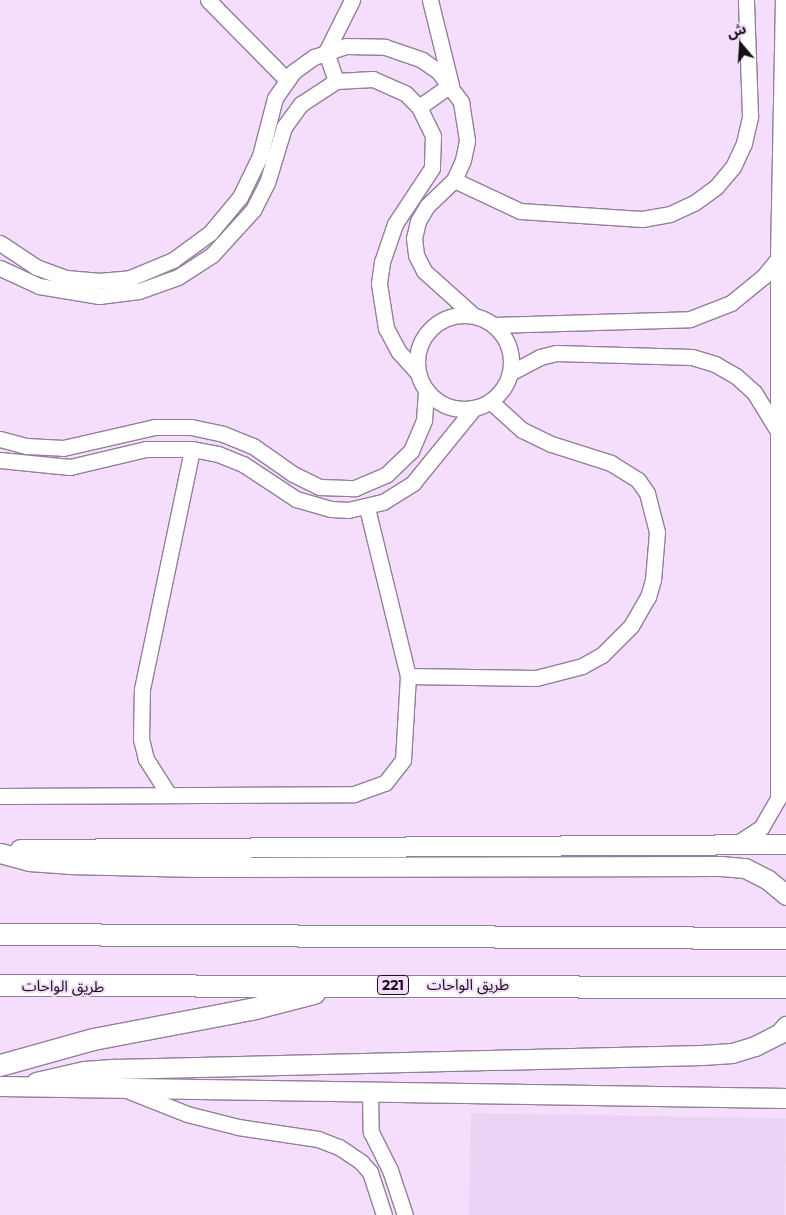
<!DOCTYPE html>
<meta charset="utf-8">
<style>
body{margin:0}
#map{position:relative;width:786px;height:1215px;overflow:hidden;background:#f4defb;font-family:Montserrat,"Noto Sans Arabic",sans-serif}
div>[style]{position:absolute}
.built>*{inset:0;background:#ecd2f5;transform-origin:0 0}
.roads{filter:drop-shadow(1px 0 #937f99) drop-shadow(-1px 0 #937f99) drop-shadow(0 1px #937f99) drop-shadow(0 -1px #937f99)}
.minor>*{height:15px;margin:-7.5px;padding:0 7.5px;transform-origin:7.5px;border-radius:7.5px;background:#fff}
.minor>.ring{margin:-7.5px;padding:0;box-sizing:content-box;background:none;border:15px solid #fff;border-radius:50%}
.major>*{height:19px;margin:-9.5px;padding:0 9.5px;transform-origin:9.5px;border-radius:9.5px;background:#fff}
.highway>*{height:21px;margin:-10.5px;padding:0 10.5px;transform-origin:10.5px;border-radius:10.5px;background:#fff}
span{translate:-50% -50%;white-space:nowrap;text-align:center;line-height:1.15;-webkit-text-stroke:4px #f4defb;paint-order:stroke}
.shield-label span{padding:1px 4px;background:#f4defb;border:1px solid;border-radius:4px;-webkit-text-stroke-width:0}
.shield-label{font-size:14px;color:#17101a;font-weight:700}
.street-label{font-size:15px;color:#17101a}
.north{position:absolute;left:716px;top:20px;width:50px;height:50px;-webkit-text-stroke:4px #f4defb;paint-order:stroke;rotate:342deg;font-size:14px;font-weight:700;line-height:20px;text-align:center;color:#17101a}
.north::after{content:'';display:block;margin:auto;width:18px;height:22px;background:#17101a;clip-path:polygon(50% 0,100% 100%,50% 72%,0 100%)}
</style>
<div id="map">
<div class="built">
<i style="left:471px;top:1113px;width:315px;height:102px;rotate:1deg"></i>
</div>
<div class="roads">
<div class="minor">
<i style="left:208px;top:0;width:111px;rotate:45.4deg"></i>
<i style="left:336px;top:81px;width:31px;rotate:-109deg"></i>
<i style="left:326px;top:52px;width:58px;rotate:-63.4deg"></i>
<i style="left:419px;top:107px;width:39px;rotate:-35deg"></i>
<i style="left:451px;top:85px;width:88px;rotate:-103.9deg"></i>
<i style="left:454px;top:180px;width:73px;rotate:25.2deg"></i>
<i style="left:520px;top:211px;width:122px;rotate:3.8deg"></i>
<i style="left:642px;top:219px;width:28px;rotate:-10deg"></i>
<i style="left:670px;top:214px;width:26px;rotate:-25deg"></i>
<i style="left:694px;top:203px;width:27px;rotate:-36deg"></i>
<i style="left:716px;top:187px;width:26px;rotate:-50deg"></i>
<i style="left:733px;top:167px;width:26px;rotate:-65deg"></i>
<i style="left:744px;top:143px;width:28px;rotate:-77deg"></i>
<i style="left:750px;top:116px;width:116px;rotate:-92deg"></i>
<i style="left:0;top:243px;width:43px;rotate:33.7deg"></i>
<i style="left:36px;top:267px;width:32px;rotate:20deg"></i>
<i style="left:66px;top:278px;width:32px;rotate:5deg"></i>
<i style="left:98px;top:281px;width:32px;rotate:-5deg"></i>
<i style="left:130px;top:278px;width:47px;rotate:-22.7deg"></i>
<i style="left:173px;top:260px;width:46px;rotate:-36.1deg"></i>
<i style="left:210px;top:233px;width:47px;rotate:-50.2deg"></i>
<i style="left:240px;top:197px;width:46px;rotate:-64deg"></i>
<i style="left:260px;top:156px;width:60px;rotate:-75.5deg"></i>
<i style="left:275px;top:98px;width:32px;rotate:-55deg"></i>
<i style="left:293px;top:72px;width:26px;rotate:-36deg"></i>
<i style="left:314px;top:57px;width:34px;rotate:-19deg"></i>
<i style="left:346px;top:46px;width:39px;rotate:1deg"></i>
<i style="left:385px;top:47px;width:39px;rotate:19deg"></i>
<i style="left:422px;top:60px;width:19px;rotate:35deg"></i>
<i style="left:438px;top:71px;width:39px;rotate:53deg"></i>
<i style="left:461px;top:102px;width:39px;rotate:81deg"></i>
<i style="left:467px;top:141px;width:19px;rotate:102deg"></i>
<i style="left:463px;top:160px;width:22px;rotate:114deg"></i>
<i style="left:454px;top:180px;width:37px;rotate:136deg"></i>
<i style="left:427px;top:206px;width:17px;rotate:121deg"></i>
<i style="left:418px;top:221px;width:17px;rotate:103deg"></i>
<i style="left:414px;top:238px;width:17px;rotate:83deg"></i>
<i style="left:416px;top:255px;width:18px;rotate:63deg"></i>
<i style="left:424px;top:271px;width:66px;rotate:41.9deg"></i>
<i style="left:0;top:268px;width:43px;rotate:24.8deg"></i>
<i style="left:39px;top:286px;width:61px;rotate:9.5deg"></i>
<i style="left:99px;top:296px;width:40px;rotate:-7.1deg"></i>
<i style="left:139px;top:291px;width:41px;rotate:-19.7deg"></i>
<i style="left:178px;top:277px;width:40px;rotate:-32.9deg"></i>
<i style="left:212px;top:255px;width:61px;rotate:-47.7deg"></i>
<i style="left:253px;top:210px;width:30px;rotate:-63deg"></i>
<i style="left:267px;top:183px;width:59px;rotate:-73.1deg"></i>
<i style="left:284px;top:127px;width:29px;rotate:-54deg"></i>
<i style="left:301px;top:104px;width:42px;rotate:-33.3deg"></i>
<i style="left:336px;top:81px;width:37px;rotate:-3deg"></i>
<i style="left:373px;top:79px;width:36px;rotate:24deg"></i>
<i style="left:406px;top:94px;width:18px;rotate:45deg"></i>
<i style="left:419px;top:107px;width:32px;rotate:64deg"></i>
<i style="left:433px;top:136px;width:32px;rotate:92deg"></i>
<i style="left:432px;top:168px;width:67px;rotate:123.5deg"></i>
<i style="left:395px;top:224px;width:40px;rotate:108.9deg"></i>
<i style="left:382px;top:262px;width:22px;rotate:98deg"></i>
<i style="left:379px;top:284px;width:45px;rotate:81deg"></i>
<i style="left:386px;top:328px;width:27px;rotate:62deg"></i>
<i style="left:399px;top:352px;width:27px;rotate:48deg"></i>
<i class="ring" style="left:417px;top:315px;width:79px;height:79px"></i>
<i style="left:493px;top:325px;width:197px;rotate:-1.7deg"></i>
<i style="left:690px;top:319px;width:44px;rotate:-21.3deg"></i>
<i style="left:731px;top:303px;width:43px;rotate:-39.3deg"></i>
<i style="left:764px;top:276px;width:22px;rotate:-51deg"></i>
<i style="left:510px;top:373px;width:34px;rotate:-28deg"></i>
<i style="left:540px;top:357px;width:16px;rotate:-14deg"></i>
<i style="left:556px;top:353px;width:136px;rotate:1.7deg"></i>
<i style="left:692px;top:357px;width:24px;rotate:17deg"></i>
<i style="left:715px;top:364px;width:24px;rotate:30deg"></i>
<i style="left:736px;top:376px;width:24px;rotate:42deg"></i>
<i style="left:754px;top:392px;width:42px;rotate:58.6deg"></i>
<i style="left:0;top:439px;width:28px;rotate:15deg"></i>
<i style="left:27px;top:446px;width:36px;rotate:3deg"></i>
<i style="left:63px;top:448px;width:94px;rotate:-12.9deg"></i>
<i style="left:155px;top:427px;width:36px"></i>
<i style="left:191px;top:427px;width:33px;rotate:12deg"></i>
<i style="left:223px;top:434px;width:32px;rotate:22deg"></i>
<i style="left:253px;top:446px;width:49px;rotate:35deg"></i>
<i style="left:293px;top:474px;width:30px;rotate:26deg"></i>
<i style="left:320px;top:487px;width:35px;rotate:2deg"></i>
<i style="left:355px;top:488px;width:34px;rotate:-23deg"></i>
<i style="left:386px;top:475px;width:35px;rotate:-44deg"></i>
<i style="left:411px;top:451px;width:34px;rotate:-67deg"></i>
<i style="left:424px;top:420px;width:30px;rotate:-86deg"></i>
<i style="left:0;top:460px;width:70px;rotate:5.7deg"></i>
<i style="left:70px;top:467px;width:78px;rotate:-13.3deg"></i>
<i style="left:146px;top:449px;width:46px"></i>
<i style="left:192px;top:449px;width:26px;rotate:11deg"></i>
<i style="left:218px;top:454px;width:27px;rotate:22deg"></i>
<i style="left:243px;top:464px;width:64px;rotate:33.4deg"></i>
<i style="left:296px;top:499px;width:36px;rotate:16deg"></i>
<i style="left:331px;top:509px;width:17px;rotate:3deg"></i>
<i style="left:348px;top:510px;width:36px;rotate:-13deg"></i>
<i style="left:383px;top:502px;width:36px;rotate:-32deg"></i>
<i style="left:413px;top:483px;width:97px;rotate:-50.9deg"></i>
<i style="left:408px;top:676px;width:128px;rotate:0.9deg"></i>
<i style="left:536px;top:678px;width:48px;rotate:-14.6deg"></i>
<i style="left:582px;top:666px;width:23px;rotate:-29deg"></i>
<i style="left:602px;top:655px;width:41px;rotate:-45deg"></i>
<i style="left:631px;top:626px;width:34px;rotate:-60deg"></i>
<i style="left:648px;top:597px;width:18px;rotate:-74deg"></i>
<i style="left:653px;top:580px;width:48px;rotate:-85.2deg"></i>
<i style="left:657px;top:532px;width:40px;rotate:-104.4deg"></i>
<i style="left:647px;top:493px;width:16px;rotate:-125deg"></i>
<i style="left:638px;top:480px;width:32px;rotate:-148deg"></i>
<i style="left:611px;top:463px;width:63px;rotate:-162.4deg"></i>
<i style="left:551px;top:444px;width:32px;rotate:-154deg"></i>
<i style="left:522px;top:430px;width:43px;rotate:-137.8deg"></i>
<i style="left:169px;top:795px;width:43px;rotate:-122.6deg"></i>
<i style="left:146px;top:759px;width:21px;rotate:-104deg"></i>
<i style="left:141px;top:739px;width:50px;rotate:-88.9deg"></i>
<i style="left:142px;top:689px;width:245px;rotate:-78.2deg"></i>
<i style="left:0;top:796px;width:354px;rotate:-0.3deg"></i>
<i style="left:354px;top:794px;width:33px;rotate:-20deg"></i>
<i style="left:385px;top:783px;width:29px;rotate:-52deg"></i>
<i style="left:403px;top:760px;width:84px;rotate:-86.6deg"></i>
<i style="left:408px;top:676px;width:173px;rotate:-103.7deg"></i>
<i style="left:736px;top:844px;width:30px;rotate:-33deg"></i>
<i style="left:761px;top:828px;width:34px;rotate:-60deg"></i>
<i style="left:778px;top:799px;width:540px;rotate:-90deg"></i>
<i style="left:778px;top:259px;width:259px;rotate:-88.9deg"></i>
<i style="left:129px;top:1091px;width:62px;rotate:21.6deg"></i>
<i style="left:187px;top:1114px;width:53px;rotate:14.3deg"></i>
<i style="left:238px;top:1127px;width:81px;rotate:8.5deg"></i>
<i style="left:318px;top:1139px;width:22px;rotate:21deg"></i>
<i style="left:339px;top:1147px;width:27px;rotate:34deg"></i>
<i style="left:361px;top:1162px;width:13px;rotate:48deg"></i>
<i style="left:370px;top:1172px;width:45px;rotate:72deg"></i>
<i style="left:370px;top:1093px;width:39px;rotate:89deg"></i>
<i style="left:371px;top:1132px;width:42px;rotate:63.4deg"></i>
<i style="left:390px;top:1170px;width:47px;rotate:71.6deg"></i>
</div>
<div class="major">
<i style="left:20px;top:849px;width:766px;rotate:-0.37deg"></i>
<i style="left:0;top:853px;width:30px;rotate:15deg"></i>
<i style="left:29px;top:861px;width:39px;rotate:4deg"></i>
<i style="left:68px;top:864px;width:130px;rotate:1.3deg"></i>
<i style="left:198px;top:867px;width:523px;rotate:-0.11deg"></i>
<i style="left:721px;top:866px;width:24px;rotate:5deg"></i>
<i style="left:745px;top:868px;width:25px;rotate:27deg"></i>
<i style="left:767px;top:879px;width:25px;rotate:40deg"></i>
<i style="left:36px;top:1082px;width:49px;rotate:-12.9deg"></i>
<i style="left:84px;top:1071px;width:31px;rotate:-4deg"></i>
<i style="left:115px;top:1069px;width:587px;rotate:-1.37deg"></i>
<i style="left:702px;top:1055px;width:30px;rotate:-4deg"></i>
<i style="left:732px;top:1053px;width:24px;rotate:-17deg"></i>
<i style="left:755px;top:1046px;width:27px;rotate:-27deg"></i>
<i style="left:779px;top:1034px;width:11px;rotate:-49deg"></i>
<i style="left:0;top:1086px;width:786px;rotate:0.87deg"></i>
</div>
<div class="highway">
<i style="left:0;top:934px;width:786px;rotate:0.29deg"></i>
<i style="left:0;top:985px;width:786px;rotate:0.15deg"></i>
<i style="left:0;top:1065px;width:97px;rotate:-15.6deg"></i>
<i style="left:93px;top:1039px;width:161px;rotate:-10.8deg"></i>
<i style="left:251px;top:1009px;width:65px;rotate:-14.3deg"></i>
</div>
</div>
<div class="shield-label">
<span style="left:393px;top:985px">221</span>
</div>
<div class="street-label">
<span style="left:468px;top:985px">طريق الواحات</span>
<span style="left:63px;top:986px;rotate:1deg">طريق الواحات</span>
</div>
<div class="north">ش</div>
</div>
